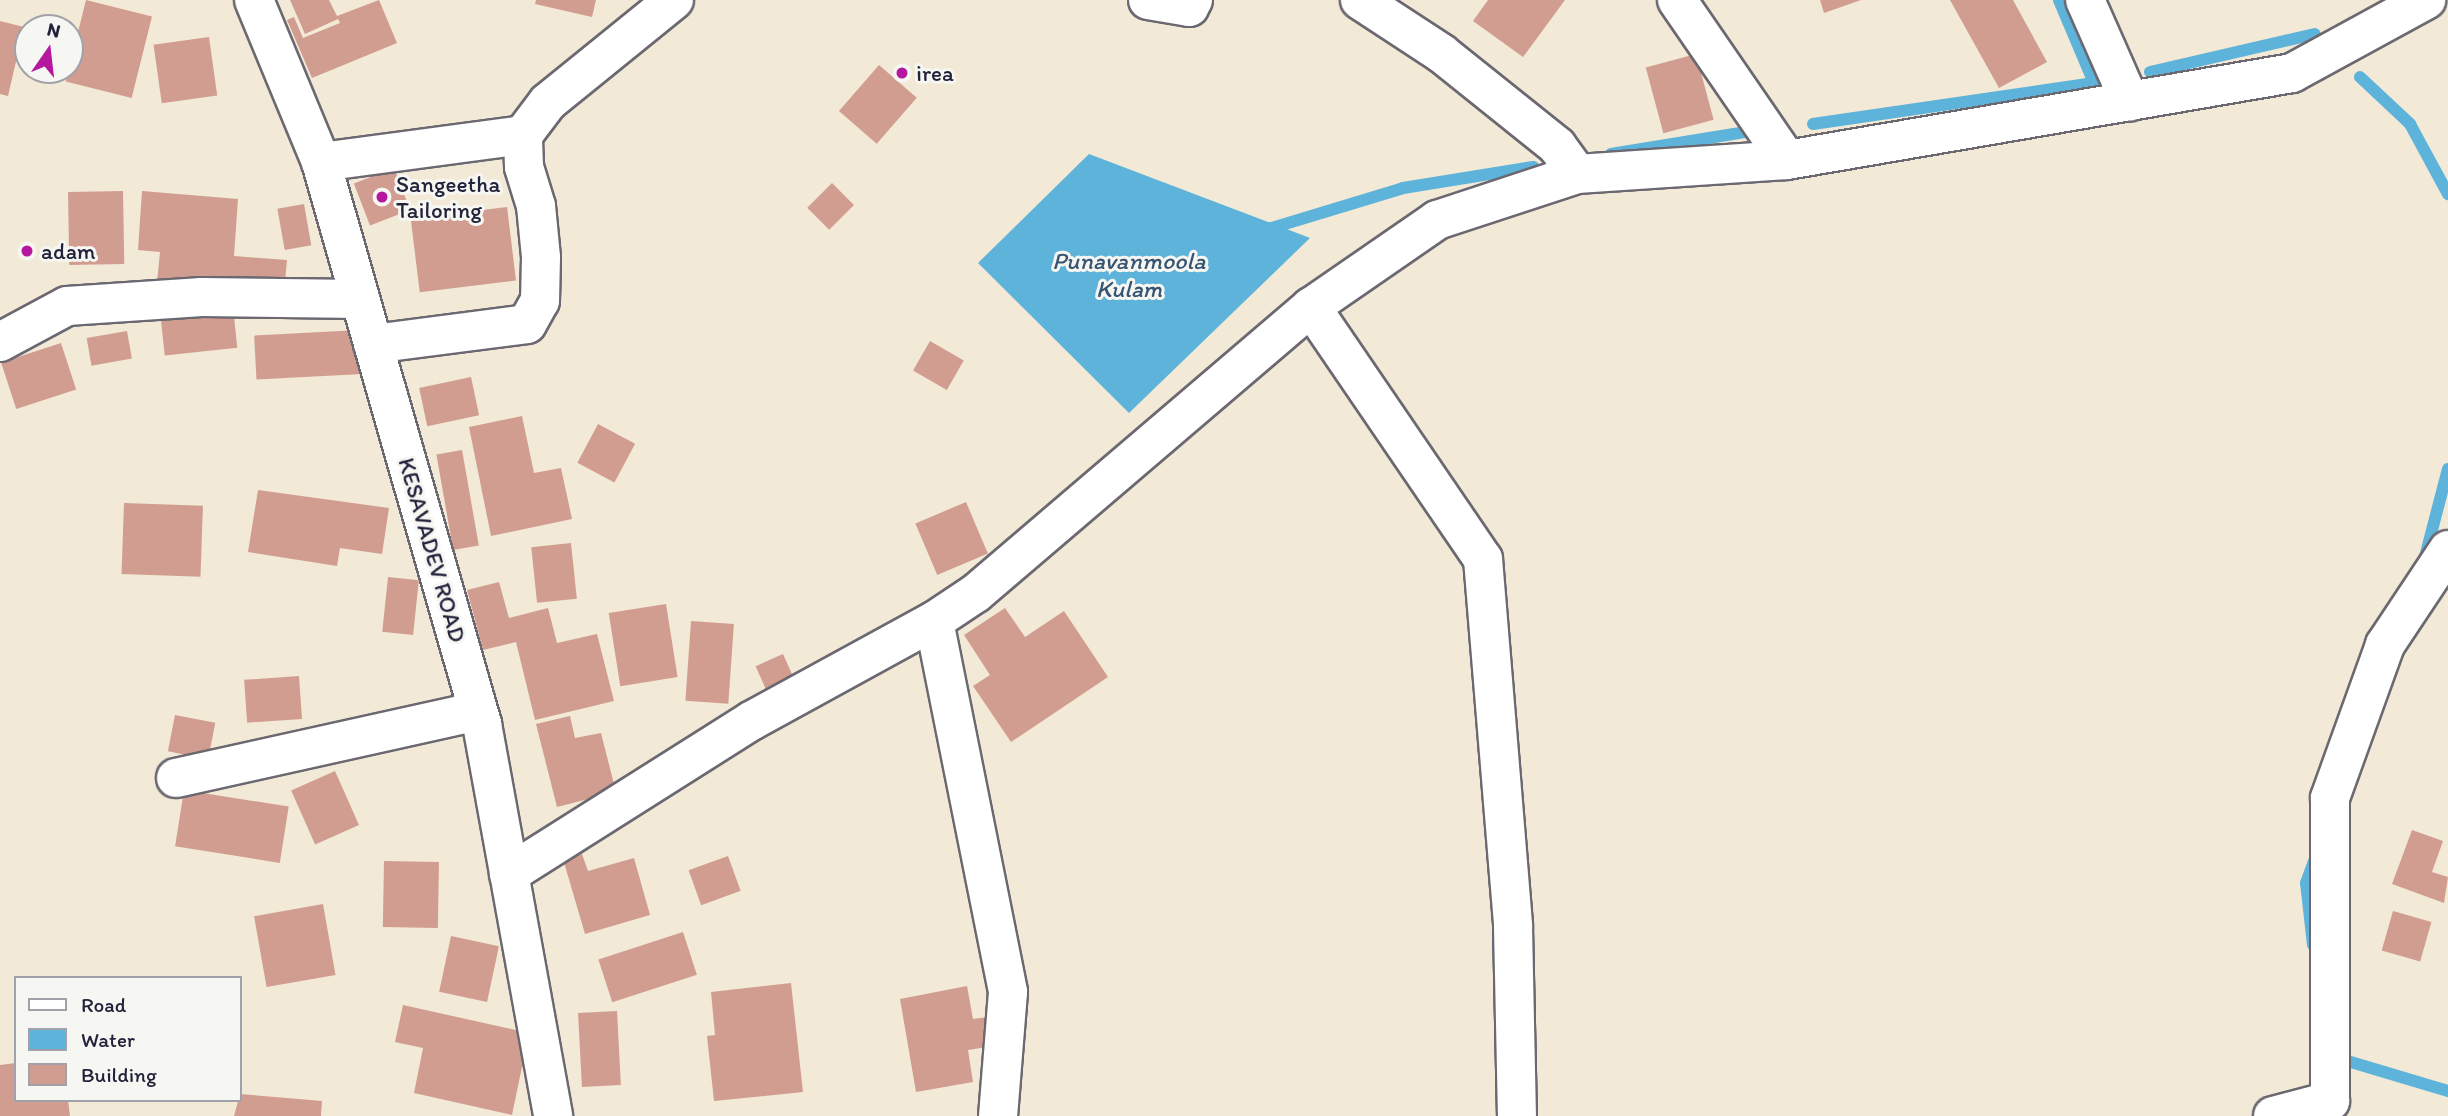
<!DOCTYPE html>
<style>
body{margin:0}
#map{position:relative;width:2448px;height:1116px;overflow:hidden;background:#f2e9d6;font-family:Itim,sans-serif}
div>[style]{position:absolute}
.water>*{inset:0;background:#5eb3da}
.stream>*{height:12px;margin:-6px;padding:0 6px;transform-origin:6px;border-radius:6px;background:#5eb3da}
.building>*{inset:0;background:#d19d91;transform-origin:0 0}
.roads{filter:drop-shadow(2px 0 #6b6871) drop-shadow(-2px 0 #6b6871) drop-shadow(0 2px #6b6871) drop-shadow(0 -2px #6b6871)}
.minor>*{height:38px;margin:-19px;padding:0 19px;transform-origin:19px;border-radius:19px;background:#fff}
.dots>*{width:19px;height:19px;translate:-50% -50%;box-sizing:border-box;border:4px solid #f6f6f2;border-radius:50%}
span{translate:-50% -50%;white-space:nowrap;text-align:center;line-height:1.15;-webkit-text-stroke:6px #f6f6f2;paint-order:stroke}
.poi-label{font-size:23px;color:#22223b}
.left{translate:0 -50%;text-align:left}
.street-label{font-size:23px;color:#22223b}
.water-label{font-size:24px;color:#375573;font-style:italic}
.legend{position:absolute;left:14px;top:976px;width:228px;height:126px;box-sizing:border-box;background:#f6f6f2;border:2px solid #a1a1a9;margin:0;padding:9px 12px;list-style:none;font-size:21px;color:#22223b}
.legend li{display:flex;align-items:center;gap:14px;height:35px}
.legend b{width:35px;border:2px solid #a1a1a9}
.north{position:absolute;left:14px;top:14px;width:70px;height:70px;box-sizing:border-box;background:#f6f6f2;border:2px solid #a1a1a9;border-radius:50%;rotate:14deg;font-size:19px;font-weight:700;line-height:28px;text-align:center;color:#22223b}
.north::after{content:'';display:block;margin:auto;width:24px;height:32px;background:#b5179e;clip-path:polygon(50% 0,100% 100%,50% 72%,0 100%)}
</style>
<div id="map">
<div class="water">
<i style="clip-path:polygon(1089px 154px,1310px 238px,1129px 413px,978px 263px)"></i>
</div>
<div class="stream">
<i style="left:2150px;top:72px;width:169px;rotate:-13deg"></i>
<i style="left:2360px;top:77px;width:69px;rotate:43.2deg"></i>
<i style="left:2410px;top:124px;width:80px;rotate:61.5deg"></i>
<i style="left:1813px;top:124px;width:284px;rotate:-8.3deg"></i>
<i style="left:2094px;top:83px;width:90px;rotate:-112.9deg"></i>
<i style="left:1611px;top:154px;width:137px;rotate:-9.3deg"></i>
<i style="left:1265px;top:230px;width:144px;rotate:-16.9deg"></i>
<i style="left:1403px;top:188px;width:132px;rotate:-9.2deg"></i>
<i style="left:2425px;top:557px;width:91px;rotate:-75.4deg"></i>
<i style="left:2313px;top:945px;width:62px;rotate:-96.4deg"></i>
<i style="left:2306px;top:883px;width:29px;rotate:-70deg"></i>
<i style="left:2334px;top:1057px;width:119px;rotate:16.6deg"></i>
</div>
<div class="building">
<i style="left:86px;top:0;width:68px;height:84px;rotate:14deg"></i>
<i style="clip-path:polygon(290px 0,329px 0,337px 16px,379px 0,397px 43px,312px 78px,287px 20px,294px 17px,303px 38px,340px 23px,338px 19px,305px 34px)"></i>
<i style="clip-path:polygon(536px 0,596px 0,592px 17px,535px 4px)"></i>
<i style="clip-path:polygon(1488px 0,1565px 0,1523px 57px,1473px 21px)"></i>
<i style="clip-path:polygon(1820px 0,1861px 0,1824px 13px)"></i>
<i style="clip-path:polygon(1950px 0,2013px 0,2047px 62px,1999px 88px)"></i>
<i style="clip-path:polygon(0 21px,24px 27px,8px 96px,0 94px)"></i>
<i style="left:209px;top:37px;width:59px;height:56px;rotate:82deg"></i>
<i style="left:1696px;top:54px;width:68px;height:52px;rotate:75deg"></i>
<i style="left:879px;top:65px;width:50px;height:61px;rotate:41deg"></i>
<i style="left:394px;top:168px;width:45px;height:43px;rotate:69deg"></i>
<i style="left:832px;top:183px;width:31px;height:35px;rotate:45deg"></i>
<i style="left:123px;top:191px;width:73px;height:55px;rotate:89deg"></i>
<i style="clip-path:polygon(142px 191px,238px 199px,234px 256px,287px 260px,284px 292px,157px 282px,160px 252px,138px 250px)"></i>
<i style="left:304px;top:204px;width:42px;height:27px;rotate:80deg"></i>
<i style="left:507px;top:207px;width:74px;height:97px;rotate:83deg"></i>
<i style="left:233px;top:307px;width:41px;height:73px;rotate:84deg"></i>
<i style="left:360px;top:330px;width:44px;height:106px;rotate:87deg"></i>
<i style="left:127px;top:331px;width:28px;height:41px;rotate:80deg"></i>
<i style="left:930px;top:341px;width:39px;height:34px;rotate:30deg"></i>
<i style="left:61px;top:343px;width:49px;height:63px;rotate:72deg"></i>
<i style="left:471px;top:377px;width:39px;height:53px;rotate:78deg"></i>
<i style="clip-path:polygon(522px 416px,534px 473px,561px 468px,572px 519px,491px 536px,469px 427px)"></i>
<i style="left:598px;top:424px;width:42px;height:44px;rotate:28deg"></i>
<i style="left:462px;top:450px;width:97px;height:26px;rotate:80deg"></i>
<i style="clip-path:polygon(258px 490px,389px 508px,382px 554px,340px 548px,337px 566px,248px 552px)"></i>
<i style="left:966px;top:502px;width:56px;height:55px;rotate:67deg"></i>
<i style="left:124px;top:503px;width:79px;height:71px;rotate:2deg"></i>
<i style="left:571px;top:543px;width:56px;height:40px;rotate:84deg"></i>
<i style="left:388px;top:577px;width:31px;height:55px;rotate:6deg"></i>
<i style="clip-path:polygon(499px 582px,509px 618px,548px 608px,557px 643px,597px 634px,614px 701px,535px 720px,516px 642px,483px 650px,467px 590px)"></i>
<i style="left:666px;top:604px;width:74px;height:58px;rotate:81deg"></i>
<i style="clip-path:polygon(1005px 608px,1025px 637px,1064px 611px,1108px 677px,1011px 742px,973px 686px,990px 675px,964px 635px)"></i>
<i style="left:691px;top:621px;width:43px;height:80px;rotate:4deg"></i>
<i style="left:783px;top:654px;width:36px;height:30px;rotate:66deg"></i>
<i style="left:299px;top:676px;width:43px;height:55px;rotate:86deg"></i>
<i style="left:175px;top:715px;width:41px;height:37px;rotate:11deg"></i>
<i style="clip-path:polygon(570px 716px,575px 738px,601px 733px,616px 792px,557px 807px,536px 724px)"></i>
<i style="left:335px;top:771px;width:59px;height:48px;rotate:66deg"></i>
<i style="left:184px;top:790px;width:106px;height:57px;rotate:9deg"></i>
<i style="clip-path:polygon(2412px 830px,2443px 841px,2432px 872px,2448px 877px,2444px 903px,2392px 884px)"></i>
<i style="clip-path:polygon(582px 854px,588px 871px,634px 858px,650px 915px,585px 934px,563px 859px)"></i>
<i style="left:728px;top:856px;width:37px;height:42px;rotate:70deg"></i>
<i style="left:384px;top:861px;width:55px;height:66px;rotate:1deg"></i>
<i style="left:323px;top:904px;width:72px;height:70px;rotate:80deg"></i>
<i style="left:2393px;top:911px;width:40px;height:41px;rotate:16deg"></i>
<i style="left:683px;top:932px;width:45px;height:89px;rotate:72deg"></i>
<i style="left:451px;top:936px;width:49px;height:57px;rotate:12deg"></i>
<i style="clip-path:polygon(791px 983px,803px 1092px,714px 1101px,707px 1036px,715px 1035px,711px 992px)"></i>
<i style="clip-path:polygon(967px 986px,973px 1019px,995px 1016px,1000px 1045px,968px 1050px,973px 1082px,916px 1092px,900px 999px)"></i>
<i style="clip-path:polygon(403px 1005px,529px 1033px,512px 1115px,414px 1093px,423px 1048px,395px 1042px)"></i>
<i style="left:617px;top:1011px;width:74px;height:39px;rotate:87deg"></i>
<i style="clip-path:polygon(16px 1063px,16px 1100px,68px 1100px,70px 1116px,0 1116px,0 1065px)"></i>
<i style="clip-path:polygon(240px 1094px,322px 1101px,321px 1116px,234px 1116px)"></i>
</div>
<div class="roads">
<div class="minor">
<i style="left:254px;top:0;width:175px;rotate:67.5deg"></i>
<i style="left:321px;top:162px;width:585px;rotate:74.01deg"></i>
<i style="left:482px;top:724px;width:398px;rotate:79.7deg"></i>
<i style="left:1148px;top:0;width:42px;rotate:9.7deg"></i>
<i style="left:1189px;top:7px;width:8px;rotate:-60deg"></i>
<i style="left:1360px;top:0;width:97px;rotate:33.2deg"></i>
<i style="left:1441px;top:53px;width:149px;rotate:38.7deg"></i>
<i style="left:1557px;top:146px;width:34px;rotate:54deg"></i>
<i style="left:1677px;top:0;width:194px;rotate:55.5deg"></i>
<i style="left:2085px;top:0;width:111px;rotate:66.2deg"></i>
<i style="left:321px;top:162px;width:204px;rotate:-7.6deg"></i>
<i style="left:1311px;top:307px;width:305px;rotate:55.7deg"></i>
<i style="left:1483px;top:559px;width:369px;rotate:85.3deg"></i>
<i style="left:1513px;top:927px;width:189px;rotate:88.8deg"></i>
<i style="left:0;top:342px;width:76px;rotate:-28.2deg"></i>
<i style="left:67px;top:306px;width:135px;rotate:-3.8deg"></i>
<i style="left:202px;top:297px;width:158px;rotate:0.7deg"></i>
<i style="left:373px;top:344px;width:155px;rotate:-7.4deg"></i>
<i style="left:527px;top:324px;width:26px;rotate:-61deg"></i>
<i style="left:540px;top:301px;width:44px;rotate:-88.7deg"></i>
<i style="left:541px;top:257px;width:51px;rotate:-95.6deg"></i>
<i style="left:536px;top:206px;width:41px;rotate:-107.1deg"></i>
<i style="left:524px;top:167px;width:32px;rotate:-92deg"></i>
<i style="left:523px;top:135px;width:41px;rotate:-52.9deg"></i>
<i style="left:548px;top:102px;width:162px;rotate:-39deg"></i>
<i style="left:934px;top:621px;width:378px;rotate:78.7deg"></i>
<i style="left:1008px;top:992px;width:124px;rotate:94.6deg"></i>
<i style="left:176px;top:778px;width:309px;rotate:-12.5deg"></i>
<i style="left:509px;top:874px;width:286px;rotate:-32.3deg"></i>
<i style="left:751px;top:721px;width:209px;rotate:-28.7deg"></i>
<i style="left:934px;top:621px;width:50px;rotate:-33.7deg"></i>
<i style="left:976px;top:593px;width:440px;rotate:-40.5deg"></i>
<i style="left:1311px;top:307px;width:153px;rotate:-34.6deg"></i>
<i style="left:1437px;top:220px;width:147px;rotate:-18.2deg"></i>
<i style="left:1577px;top:174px;width:210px;rotate:-3.8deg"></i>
<i style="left:1787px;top:160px;width:512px;rotate:-9.77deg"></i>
<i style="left:2292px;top:73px;width:153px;rotate:-28.6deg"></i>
<i style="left:2273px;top:1116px;width:59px;rotate:-14.7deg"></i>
<i style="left:2330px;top:1101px;width:303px;rotate:-90deg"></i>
<i style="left:2330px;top:798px;width:163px;rotate:-70.2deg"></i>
<i style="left:2385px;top:645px;width:114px;rotate:-56.4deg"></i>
</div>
</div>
<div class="dots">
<i style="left:902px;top:73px;background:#b5179e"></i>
<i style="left:382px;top:197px;background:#b5179e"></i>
<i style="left:27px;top:251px;background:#b5179e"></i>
</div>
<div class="poi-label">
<span class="left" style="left:916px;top:73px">irea</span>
<span class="left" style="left:396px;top:197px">Sangeetha<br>Tailoring</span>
<span class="left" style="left:41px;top:251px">adam</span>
</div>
<div class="street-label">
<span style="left:432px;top:550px;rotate:74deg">KESAVADEV ROAD</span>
</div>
<div class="water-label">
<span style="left:1129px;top:275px">Punavanmoola<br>Kulam</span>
</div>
<ul class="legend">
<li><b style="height:9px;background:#fff"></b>Road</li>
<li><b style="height:19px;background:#5eb3da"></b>Water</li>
<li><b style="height:19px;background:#d19d91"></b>Building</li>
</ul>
<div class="north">N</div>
</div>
